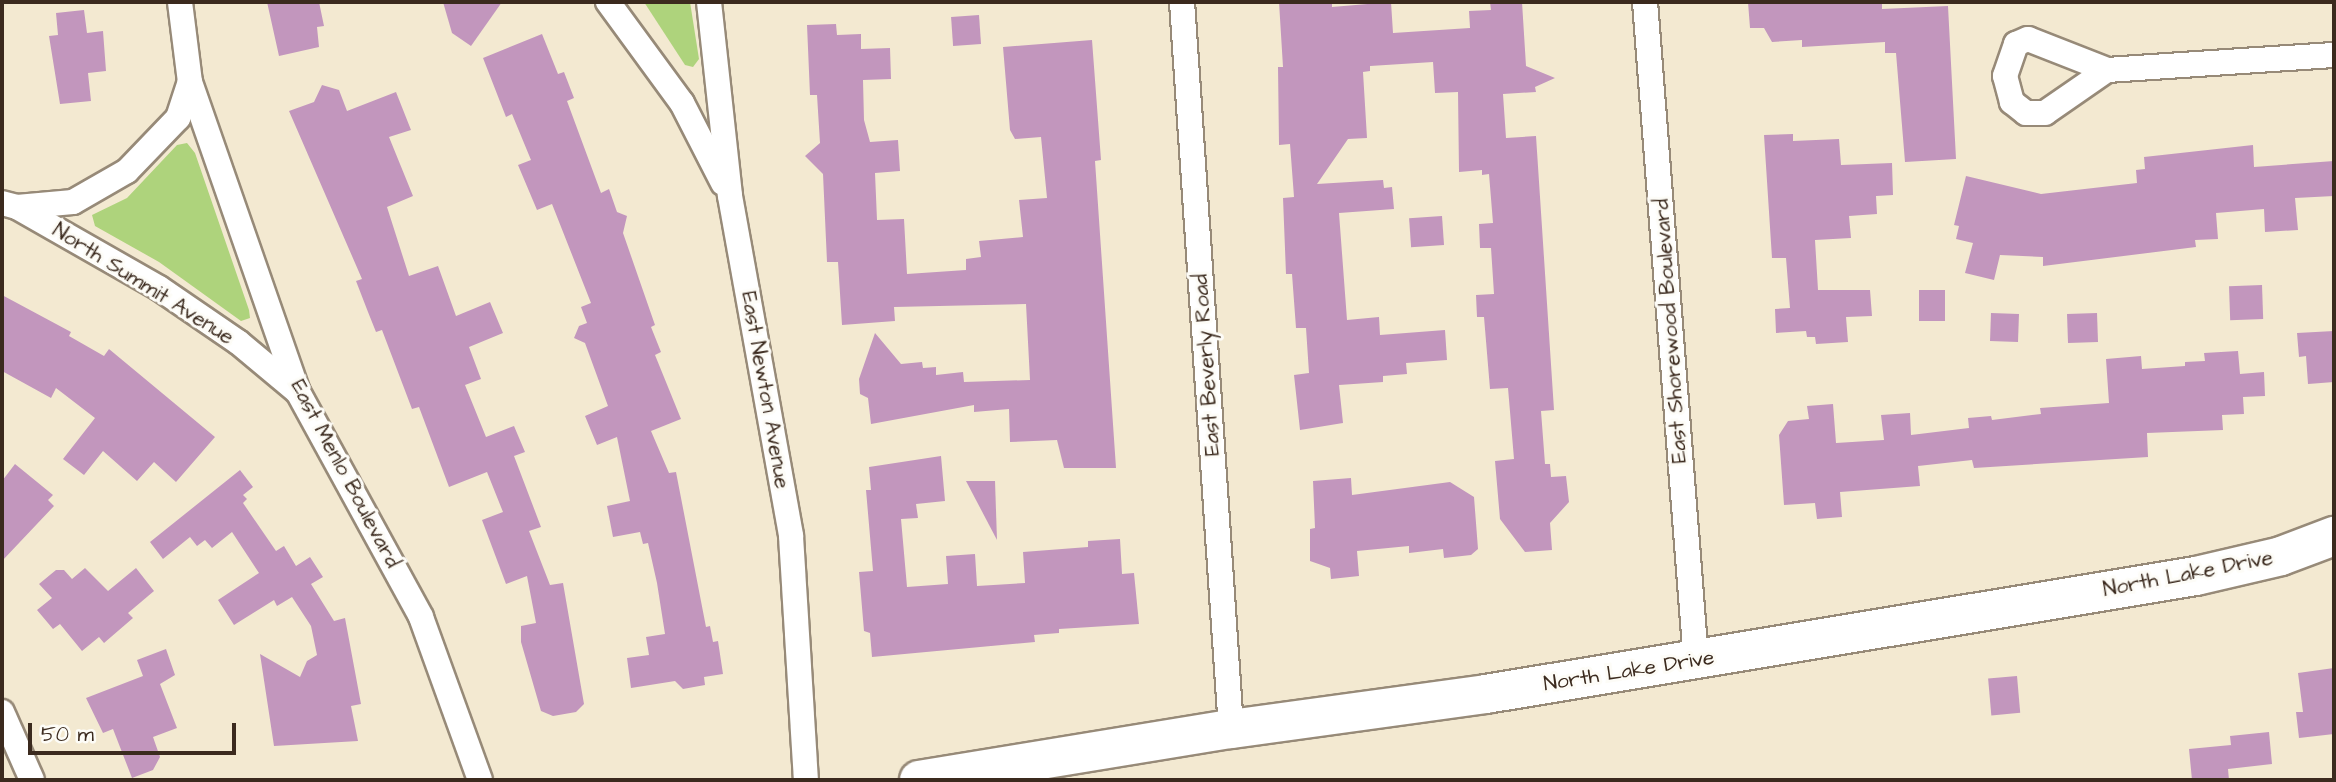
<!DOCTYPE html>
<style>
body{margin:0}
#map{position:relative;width:2336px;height:782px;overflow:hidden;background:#f3e9d1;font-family:"Architects Daughter",sans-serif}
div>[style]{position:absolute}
.green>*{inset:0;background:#aed37c}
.building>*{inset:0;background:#c296bd;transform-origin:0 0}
.roads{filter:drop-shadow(2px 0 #978a78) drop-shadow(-2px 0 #978a78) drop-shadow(0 2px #978a78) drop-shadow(0 -2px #978a78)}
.street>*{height:24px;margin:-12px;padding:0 12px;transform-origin:12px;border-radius:12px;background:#fff}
.primary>*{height:38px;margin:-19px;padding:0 19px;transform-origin:19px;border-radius:19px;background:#fff}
span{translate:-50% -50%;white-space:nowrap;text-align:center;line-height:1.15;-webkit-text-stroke:6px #fdfcf7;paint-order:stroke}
.street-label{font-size:21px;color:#3b2a1e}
.frame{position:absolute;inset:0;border:4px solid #3b2a1e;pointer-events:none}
.scale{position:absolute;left:28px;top:723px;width:208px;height:32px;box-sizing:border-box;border:4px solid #3b2a1e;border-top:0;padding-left:9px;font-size:21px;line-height:24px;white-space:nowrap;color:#3b2a1e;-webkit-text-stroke:5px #fdfcf7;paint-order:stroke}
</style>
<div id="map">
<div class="green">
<i style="clip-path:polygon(644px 2px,690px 2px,699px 59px,693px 67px,685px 65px)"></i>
<i style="clip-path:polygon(187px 143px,195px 153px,249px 310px,250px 318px,241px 321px,159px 262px,95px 226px,92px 215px,127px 198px,177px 145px)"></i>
</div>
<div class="building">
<i style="clip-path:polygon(267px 2px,319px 2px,324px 26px,317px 27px,319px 47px,279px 56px)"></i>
<i style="clip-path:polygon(443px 2px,502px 2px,471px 46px,452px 33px)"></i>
<i style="clip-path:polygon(1279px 2px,1332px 2px,1332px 7px,1391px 2px,1393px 33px,1470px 28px,1469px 11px,1491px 10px,1490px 2px,1522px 2px,1526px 66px,1555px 78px,1535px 87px,1536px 92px,1503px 94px,1506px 138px,1536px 136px,1554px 410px,1541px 411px,1545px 464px,1550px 464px,1551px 477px,1566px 476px,1569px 502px,1550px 523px,1552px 550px,1525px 552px,1500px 519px,1495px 461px,1514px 459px,1508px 388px,1490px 389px,1484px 317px,1477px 317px,1476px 295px,1494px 294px,1491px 248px,1480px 248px,1479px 224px,1493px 223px,1489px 174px,1482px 175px,1482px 170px,1459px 172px,1458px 92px,1435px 93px,1433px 62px,1370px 66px,1370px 71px,1363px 72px,1367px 138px,1348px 139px,1317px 184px,1383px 180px,1384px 188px,1392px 187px,1394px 209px,1339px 213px,1347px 320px,1379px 317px,1380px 335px,1445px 330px,1447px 360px,1406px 363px,1407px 374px,1383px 376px,1383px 382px,1339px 385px,1343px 423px,1300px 430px,1294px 375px,1309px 373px,1306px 328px,1296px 328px,1292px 274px,1286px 274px,1283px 198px,1294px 197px,1290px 144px,1279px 145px,1278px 67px,1283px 67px)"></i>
<i style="clip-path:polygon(1748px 2px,1882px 2px,1882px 9px,1948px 6px,1956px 159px,1905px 162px,1896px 53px,1885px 53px,1885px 42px,1802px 47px,1802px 40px,1772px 42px,1764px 28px,1750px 28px)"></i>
<i style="clip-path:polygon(84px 10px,87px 33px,103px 31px,106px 71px,88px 73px,91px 101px,60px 104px,49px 36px,58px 35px,56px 13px)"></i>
<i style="left:979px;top:15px;width:29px;height:28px;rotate:86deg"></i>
<i style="clip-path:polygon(836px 24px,837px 35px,861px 34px,861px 49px,890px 48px,891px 79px,863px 80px,864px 120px,870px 142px,898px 140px,900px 171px,875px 173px,877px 220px,904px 219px,907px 274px,966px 270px,966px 259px,981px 257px,979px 241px,1023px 237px,1019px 200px,1047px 198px,1041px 137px,1015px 139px,1010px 130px,1003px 47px,1092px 40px,1101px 160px,1095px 161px,1116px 468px,1064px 468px,1057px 440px,1010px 442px,1009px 409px,974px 412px,974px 405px,871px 424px,868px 398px,860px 394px,859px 379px,875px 333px,901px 364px,922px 362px,923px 368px,936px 367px,936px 375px,963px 372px,964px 382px,1030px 380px,1026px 304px,894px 307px,895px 321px,842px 325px,838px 262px,827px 262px,823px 174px,805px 156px,820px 143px,817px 95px,810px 95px,807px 25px)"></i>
<i style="clip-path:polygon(542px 34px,558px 74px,564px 72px,574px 98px,567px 101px,601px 193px,609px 189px,617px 212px,627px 216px,623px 233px,655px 325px,651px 327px,661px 352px,655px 355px,681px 419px,651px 431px,669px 473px,676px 472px,706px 627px,710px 626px,713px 642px,718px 641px,723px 674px,704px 677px,705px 685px,683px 689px,675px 681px,631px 688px,627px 658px,649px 655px,646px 637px,665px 634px,657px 583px,648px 543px,643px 544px,640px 532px,613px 537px,607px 506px,630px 501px,617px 437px,597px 445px,585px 416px,608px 406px,585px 343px,574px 338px,579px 326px,587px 323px,581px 307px,591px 303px,552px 204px,537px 210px,518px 165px,531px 160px,512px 114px,506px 117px,483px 58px)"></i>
<i style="clip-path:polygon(322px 85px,339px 90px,347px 111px,396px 92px,411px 130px,389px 137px,413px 196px,387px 207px,409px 276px,438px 266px,456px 316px,490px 302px,503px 333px,469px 347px,481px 379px,465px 385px,486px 437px,514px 426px,525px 452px,514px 456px,541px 527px,529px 531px,550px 585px,563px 583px,584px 704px,576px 712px,553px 716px,541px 711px,521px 642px,521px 626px,536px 623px,527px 576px,506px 584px,482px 520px,503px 512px,487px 472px,449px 487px,419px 407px,412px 409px,382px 330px,376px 332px,368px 312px,356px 281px,362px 279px,289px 111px,314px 102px)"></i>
<i style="clip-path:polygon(1793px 134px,1793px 141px,1839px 139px,1841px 165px,1892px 163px,1893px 195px,1876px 196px,1877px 214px,1849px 216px,1851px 238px,1815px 240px,1818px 290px,1870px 290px,1872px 316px,1846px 317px,1848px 342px,1816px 344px,1815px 337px,1807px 337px,1806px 331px,1776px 333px,1775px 309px,1790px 308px,1786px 258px,1772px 258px,1764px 135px)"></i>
<i style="clip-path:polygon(2253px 145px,2254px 167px,2334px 161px,2334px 196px,2295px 198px,2298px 230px,2265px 232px,2264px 209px,2216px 213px,2218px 239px,2195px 240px,2196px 247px,2043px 266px,2043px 257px,2000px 255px,1994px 280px,1965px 273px,1973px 243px,1956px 239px,1959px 226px,1954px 225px,1966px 176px,2041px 194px,2137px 183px,2136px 170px,2145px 169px,2144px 157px)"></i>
<i style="left:1442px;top:216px;width:29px;height:33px;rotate:86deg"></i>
<i style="left:2262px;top:285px;width:34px;height:33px;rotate:88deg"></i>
<i style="left:1945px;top:290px;width:31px;height:26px;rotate:90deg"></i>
<i style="clip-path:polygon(2px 295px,71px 332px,69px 336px,104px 356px,109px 349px,215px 437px,176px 482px,154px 462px,137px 481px,103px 451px,84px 475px,63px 459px,95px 418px,56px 388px,51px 398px,2px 371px)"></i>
<i style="left:1991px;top:313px;width:28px;height:28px;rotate:2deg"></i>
<i style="left:2097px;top:313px;width:29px;height:30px;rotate:88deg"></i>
<i style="clip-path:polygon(2334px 331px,2334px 382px,2308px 384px,2306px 356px,2299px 357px,2297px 333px)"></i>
<i style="clip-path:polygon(2238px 351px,2240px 374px,2264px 372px,2265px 396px,2243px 397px,2244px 414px,2222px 415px,2223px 430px,2147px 433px,2148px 457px,1974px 468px,1972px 460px,1918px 466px,1920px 486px,1840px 492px,1842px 517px,1817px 519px,1815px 503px,1784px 505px,1779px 435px,1788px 421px,1809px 419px,1807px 406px,1833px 404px,1836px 443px,1884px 440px,1881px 415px,1910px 413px,1911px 435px,1969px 428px,1968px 418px,1991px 416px,1992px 420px,2041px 414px,2040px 408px,2109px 403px,2106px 359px,2141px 356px,2142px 369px,2185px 366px,2185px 362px,2205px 361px,2204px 353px)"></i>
<i style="clip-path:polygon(941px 456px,945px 501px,916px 504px,918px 518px,901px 519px,907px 587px,948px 584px,946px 556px,975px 554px,977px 586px,1025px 583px,1023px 552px,1088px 547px,1088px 541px,1120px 539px,1122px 574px,1134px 573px,1139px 624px,1059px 629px,1059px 633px,1034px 635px,1035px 642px,872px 657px,870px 633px,864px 631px,859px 572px,873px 571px,866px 490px,871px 490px,869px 467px)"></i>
<i style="clip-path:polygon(15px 464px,53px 495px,48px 500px,54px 506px,2px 561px,2px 481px)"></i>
<i style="clip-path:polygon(240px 470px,253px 487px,243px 495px,247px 499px,243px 503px,276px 551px,284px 546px,296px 566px,310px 557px,323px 577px,311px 584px,334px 621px,345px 618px,361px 704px,351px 706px,358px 741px,274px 746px,260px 654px,300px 677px,307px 661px,317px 655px,311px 626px,292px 597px,277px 606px,274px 600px,234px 625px,218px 600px,259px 573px,232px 532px,212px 548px,205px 540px,197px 546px,190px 537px,163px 559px,150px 542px)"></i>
<i style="clip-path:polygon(1351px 478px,1352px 495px,1450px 482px,1474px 497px,1478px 549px,1471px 555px,1444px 558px,1443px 549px,1409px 553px,1409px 546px,1357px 551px,1359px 576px,1331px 579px,1330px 568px,1310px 561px,1310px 529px,1315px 528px,1313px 481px)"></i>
<i style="clip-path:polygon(966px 481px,995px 481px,997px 540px)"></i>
<i style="clip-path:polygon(85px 568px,108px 591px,136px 568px,154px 591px,128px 613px,133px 618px,104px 643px,99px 637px,82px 651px,60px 624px,53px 629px,37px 610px,52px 598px,39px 584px,56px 570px,64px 570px,72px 579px)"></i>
<i style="clip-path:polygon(166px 649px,175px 675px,160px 684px,177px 728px,153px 737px,160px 757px,153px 770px,132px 778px,113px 729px,103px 733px,86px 698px,143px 676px,137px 660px)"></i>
<i style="clip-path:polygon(2334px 668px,2334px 734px,2299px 738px,2296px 712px,2303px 712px,2298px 673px)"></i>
<i style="left:2017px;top:676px;width:37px;height:29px;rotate:85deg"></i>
<i style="clip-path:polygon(2269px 732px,2272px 764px,2228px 769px,2229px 780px,2192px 780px,2189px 749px,2231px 745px,2230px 736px)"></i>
</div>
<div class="roads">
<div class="street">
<i style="left:180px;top:2px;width:81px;rotate:82.9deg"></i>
<i style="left:190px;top:82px;width:328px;rotate:70.8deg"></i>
<i style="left:298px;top:392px;width:256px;rotate:61.3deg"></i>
<i style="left:421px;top:617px;width:173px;rotate:70.1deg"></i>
<i style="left:608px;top:2px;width:125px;rotate:53.8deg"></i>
<i style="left:682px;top:103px;width:90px;rotate:62.9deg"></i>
<i style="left:709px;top:2px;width:195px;rotate:83.8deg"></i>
<i style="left:730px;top:196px;width:345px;rotate:79.8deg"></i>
<i style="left:791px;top:536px;width:244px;rotate:86.5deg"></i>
<i style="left:1182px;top:2px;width:729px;rotate:86.14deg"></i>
<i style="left:1645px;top:2px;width:660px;rotate:85.57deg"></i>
<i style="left:2107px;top:70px;width:75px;rotate:145.3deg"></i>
<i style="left:2045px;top:113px;width:19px;rotate:180deg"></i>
<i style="left:2026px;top:113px;width:18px;rotate:-142deg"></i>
<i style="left:2012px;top:102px;width:27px;rotate:-105deg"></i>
<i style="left:2005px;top:76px;width:34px;rotate:-71deg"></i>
<i style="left:2016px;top:44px;width:13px;rotate:-23deg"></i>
<i style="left:2028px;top:39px;width:85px;rotate:21.4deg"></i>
<i style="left:2107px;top:70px;width:227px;rotate:-3.8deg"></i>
<i style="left:2px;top:203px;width:16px;rotate:15deg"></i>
<i style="left:17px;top:207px;width:163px;rotate:29.7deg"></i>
<i style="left:159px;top:288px;width:96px;rotate:34.4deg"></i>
<i style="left:238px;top:342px;width:78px;rotate:39.8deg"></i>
<i style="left:17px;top:207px;width:56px;rotate:-5.1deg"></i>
<i style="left:73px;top:202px;width:62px;rotate:-29.9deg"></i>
<i style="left:127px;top:171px;width:74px;rotate:-46.1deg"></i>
<i style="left:178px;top:118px;width:38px;rotate:-72deg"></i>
<i style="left:2px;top:712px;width:74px;rotate:66.2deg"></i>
</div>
<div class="primary">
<i style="left:919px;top:780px;width:316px;rotate:-9.3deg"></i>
<i style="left:1231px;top:729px;width:257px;rotate:-7.8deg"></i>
<i style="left:1486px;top:694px;width:720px;rotate:-9.44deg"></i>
<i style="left:2196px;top:576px;width:87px;rotate:-13.2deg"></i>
<i style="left:2281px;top:556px;width:57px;rotate:-20.7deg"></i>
</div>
</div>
<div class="street-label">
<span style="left:143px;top:284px;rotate:32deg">North Summit Avenue</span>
<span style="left:1671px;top:331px;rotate:-94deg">East Shorewood Boulevard</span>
<span style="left:1207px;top:365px;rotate:-94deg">East Beverly Road</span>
<span style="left:765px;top:390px;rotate:80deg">East Newton Avenue</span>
<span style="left:345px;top:474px;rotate:62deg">East Menlo Boulevard</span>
<span style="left:2188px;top:574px;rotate:-11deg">North Lake Drive</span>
<span style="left:1629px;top:671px;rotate:-9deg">North Lake Drive</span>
</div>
<div class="frame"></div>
<div class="scale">50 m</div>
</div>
